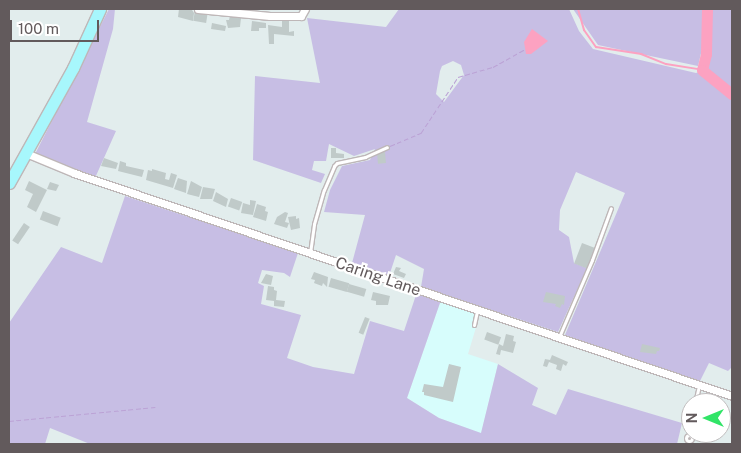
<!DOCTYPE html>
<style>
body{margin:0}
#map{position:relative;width:741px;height:453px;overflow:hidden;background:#e2eded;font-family:"Public Sans",sans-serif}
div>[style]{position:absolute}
.commercial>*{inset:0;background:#d7fdfc}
.green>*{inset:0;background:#c7bee4}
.water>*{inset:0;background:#fca2c1}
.stream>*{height:2px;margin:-1px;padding:0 1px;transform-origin:1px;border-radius:1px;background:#fca2c1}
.river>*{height:11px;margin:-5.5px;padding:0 5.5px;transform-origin:5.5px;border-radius:5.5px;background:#fca2c1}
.building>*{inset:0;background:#c0cac9;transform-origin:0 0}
.path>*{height:1px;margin-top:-0.5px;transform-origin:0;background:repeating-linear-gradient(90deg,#bba2d5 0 5px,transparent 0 7.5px)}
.roads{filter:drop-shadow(1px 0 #beb7b8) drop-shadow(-1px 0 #beb7b8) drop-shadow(0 1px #beb7b8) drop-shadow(0 -1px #beb7b8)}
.service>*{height:3px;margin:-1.5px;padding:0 1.5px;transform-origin:1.5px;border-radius:1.5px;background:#fff}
.service>.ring{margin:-1.5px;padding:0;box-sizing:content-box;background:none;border:3px solid #fff;border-radius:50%}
.minor>*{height:7px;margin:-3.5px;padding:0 3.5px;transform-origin:3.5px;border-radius:3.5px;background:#fff}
.primary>*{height:11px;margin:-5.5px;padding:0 5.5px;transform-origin:5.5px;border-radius:5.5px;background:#a7f7fc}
span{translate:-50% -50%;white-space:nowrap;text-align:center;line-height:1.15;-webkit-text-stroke:4.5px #fff;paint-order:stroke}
.street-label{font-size:16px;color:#625a5c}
.frame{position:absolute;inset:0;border:10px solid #625a5c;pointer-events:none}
.north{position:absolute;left:681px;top:393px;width:50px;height:50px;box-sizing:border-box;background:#fff;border:1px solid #c0bdbe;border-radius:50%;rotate:270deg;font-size:14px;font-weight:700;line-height:20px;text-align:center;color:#625a5c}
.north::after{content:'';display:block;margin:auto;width:18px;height:22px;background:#31e467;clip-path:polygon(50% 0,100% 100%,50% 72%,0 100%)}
.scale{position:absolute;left:10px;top:20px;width:89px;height:22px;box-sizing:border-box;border:2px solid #625a5c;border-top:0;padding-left:6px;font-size:15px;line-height:18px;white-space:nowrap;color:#625a5c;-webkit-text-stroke:4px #fff;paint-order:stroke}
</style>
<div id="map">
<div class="commercial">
<i style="clip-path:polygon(441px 300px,480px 314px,468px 354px,498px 364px,481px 434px,439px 418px,407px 398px)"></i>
</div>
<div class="green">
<i style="clip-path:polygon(109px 9px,115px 9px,113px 29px,87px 122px,116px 131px,95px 178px,35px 154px)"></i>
<i style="clip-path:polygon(evenodd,399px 9px,569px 9px,579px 31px,593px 49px,696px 73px,707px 69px,710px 51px,702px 49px,698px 66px,598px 45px,573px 9px,732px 9px,732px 367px,728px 371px,709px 363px,700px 381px,565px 335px,625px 193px,576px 172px,560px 210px,559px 230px,569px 237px,574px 263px,587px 268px,558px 332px,421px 287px,424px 269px,396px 255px,389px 276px,352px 263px,365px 215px,324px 212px,330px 190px,342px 166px,370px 160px,375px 149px,354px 156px,329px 144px,326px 161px,314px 161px,312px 170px,325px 174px,321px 183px,253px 160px,255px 76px,320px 83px,307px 18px,386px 27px,399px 9px,453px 61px,461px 65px,464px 75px,444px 102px,436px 94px,440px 71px,442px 66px,453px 61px)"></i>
<i style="clip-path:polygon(125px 196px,298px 253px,290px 277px,284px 273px,262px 270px,258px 283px,264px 286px,261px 304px,301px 315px,287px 358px,313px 367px,354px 374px,370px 321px,404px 331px,417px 292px,441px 300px,407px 398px,439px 418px,481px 433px,498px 364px,538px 388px,532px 405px,556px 415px,568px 389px,682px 423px,677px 444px,90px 444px,50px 428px,45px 444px,9px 444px,9px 323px,61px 247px,102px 263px)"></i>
</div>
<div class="water">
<i style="clip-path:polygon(532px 29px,548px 41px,531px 54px,526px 54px,524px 42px)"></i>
</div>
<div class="stream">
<i style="left:578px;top:9px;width:22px;rotate:74deg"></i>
<i style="left:584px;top:30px;width:21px;rotate:55deg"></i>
<i style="left:596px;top:47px;width:46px;rotate:8.8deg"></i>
<i style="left:641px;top:54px;width:27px;rotate:22deg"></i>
<i style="left:666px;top:64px;width:36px;rotate:9deg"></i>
</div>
<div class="river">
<i style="left:707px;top:9px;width:45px;rotate:91.3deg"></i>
<i style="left:706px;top:54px;width:16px;rotate:104deg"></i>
<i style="left:702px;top:70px;width:38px;rotate:39deg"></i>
</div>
<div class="building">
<i style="clip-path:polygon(179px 9px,192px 10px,194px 13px,193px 21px,178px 17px)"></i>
<i style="left:195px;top:10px;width:13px;height:11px;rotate:9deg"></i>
<i style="clip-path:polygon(230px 16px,241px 18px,240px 27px,228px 28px,226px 20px,229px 20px)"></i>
<i style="clip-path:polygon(282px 18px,289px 18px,289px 32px,294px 31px,294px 36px,274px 34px,274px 44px,269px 44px,268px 25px,282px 27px)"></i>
<i style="clip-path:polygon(252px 21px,266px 23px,266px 28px,259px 28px,259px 31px,251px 31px)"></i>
<i style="clip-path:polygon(212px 23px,226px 26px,225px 31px,211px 29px)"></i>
<i style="clip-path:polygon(331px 148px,336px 148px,336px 153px,344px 154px,344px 158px,331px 158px)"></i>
<i style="left:385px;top:152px;width:11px;height:8px;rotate:85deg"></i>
<i style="clip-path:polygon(104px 158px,118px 163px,116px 169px,101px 166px)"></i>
<i style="clip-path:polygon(120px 161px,126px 163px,126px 166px,144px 170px,142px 177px,118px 171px)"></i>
<i style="clip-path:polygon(152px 169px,166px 173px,165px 179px,169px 180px,171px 173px,177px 175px,173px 188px,146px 180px,148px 170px,152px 171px)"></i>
<i style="clip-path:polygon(178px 178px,187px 181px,186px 193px,174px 189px)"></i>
<i style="clip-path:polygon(29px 181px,47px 190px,36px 212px,27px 207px,33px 194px,25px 190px)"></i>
<i style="clip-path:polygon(191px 181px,202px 187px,199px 197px,187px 194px)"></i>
<i style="clip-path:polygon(50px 182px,59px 185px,56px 191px,47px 189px)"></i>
<i style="clip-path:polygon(203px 187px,215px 189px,212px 199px,200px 199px)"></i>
<i style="clip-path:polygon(216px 192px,228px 199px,226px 207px,213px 201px)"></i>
<i style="left:231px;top:198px;width:12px;height:9px;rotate:20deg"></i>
<i style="clip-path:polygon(250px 200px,256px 201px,253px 215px,241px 213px,243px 203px,250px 205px)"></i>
<i style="clip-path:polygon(257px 204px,266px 207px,265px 211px,268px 212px,266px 221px,253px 217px)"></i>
<i style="left:43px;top:211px;width:19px;height:9px;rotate:21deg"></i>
<i style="clip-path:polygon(285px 212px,288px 213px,285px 222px,289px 223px,287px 228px,274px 224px,277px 217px)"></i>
<i style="clip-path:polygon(296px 216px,296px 219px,299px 218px,300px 228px,291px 230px,288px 217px)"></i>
<i style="left:24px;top:223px;width:7px;height:21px;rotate:34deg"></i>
<i style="left:582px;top:243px;width:14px;height:22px;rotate:21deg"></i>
<i style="clip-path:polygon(396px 267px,401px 268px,399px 271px,406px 274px,404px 278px,393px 274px)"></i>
<i style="clip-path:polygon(314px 272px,328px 277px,327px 287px,323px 283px,322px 286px,314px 283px,315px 280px,311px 279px)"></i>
<i style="clip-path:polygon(266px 274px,273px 276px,271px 285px,261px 283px)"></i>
<i style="left:331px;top:278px;width:19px;height:9px;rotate:16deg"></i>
<i style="left:349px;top:284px;width:18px;height:8px;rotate:16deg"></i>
<i style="clip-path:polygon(268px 286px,274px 287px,274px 290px,277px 291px,276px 300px,285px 301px,284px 307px,274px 306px,274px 301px,266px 300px)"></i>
<i style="clip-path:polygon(373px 292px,390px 296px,388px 305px,376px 305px,376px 301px,371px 300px)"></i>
<i style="clip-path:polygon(546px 292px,565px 296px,564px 305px,562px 304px,560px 308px,555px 306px,556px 304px,543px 302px)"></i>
<i style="left:365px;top:317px;width:5px;height:17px;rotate:22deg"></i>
<i style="left:487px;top:332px;width:15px;height:8px;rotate:20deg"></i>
<i style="clip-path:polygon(506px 334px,514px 336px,513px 341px,516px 342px,513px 353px,501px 350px,500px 355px,496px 354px,499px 344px,503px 346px)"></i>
<i style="clip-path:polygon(642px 344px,660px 348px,659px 351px,657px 351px,656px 354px,640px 352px)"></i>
<i style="clip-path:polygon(552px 355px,568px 362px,566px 366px,563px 364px,561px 371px,556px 369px,557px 365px,549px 362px,547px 367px,543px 366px,545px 359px,550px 360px)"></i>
<i style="clip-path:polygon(449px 364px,461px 367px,453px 402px,424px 395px,424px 392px,422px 392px,424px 384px,443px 387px)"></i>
</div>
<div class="path">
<i style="left:390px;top:146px;width:34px;rotate:-23deg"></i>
<i style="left:421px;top:133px;width:67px;rotate:-56.5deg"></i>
<i style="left:458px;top:77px;width:36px;rotate:-16deg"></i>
<i style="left:493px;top:67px;width:37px;rotate:-29deg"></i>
<i style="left:9px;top:421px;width:147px;rotate:-5.5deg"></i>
</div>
<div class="roads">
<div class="service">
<i style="left:310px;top:253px;width:29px;rotate:-82deg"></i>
<i style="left:314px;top:224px;width:35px;rotate:-74deg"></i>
<i style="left:324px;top:190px;width:26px;rotate:-67deg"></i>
<i style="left:334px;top:166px;width:4px;rotate:-45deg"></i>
<i style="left:337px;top:163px;width:29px;rotate:-12deg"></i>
<i style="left:365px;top:157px;width:24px;rotate:-24deg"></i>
<i style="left:474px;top:325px;width:14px;rotate:-78deg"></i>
<i style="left:559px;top:337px;width:84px;rotate:-66.8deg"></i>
<i style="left:592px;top:260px;width:55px;rotate:-69.9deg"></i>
<i style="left:695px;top:403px;width:18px;rotate:-77deg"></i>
<i class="ring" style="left:686px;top:435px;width:3px;height:3px"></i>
<i style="left:689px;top:435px;width:18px;rotate:-84deg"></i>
</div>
<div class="minor">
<i style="left:198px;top:9px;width:72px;rotate:5.6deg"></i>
<i style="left:270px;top:16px;width:31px"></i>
<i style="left:301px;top:16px;width:8px;rotate:-60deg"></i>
<i style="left:26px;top:153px;width:52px;rotate:22.6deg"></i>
<i style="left:74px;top:173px;width:695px;rotate:18.72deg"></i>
</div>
<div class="primary">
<i style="left:9px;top:183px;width:132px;rotate:-60.9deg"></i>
<i style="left:73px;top:68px;width:65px;rotate:-65.4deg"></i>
</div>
</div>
<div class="street-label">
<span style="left:378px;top:277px;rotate:19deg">Caring Lane</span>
</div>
<div class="frame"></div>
<div class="north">N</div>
<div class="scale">100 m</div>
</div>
